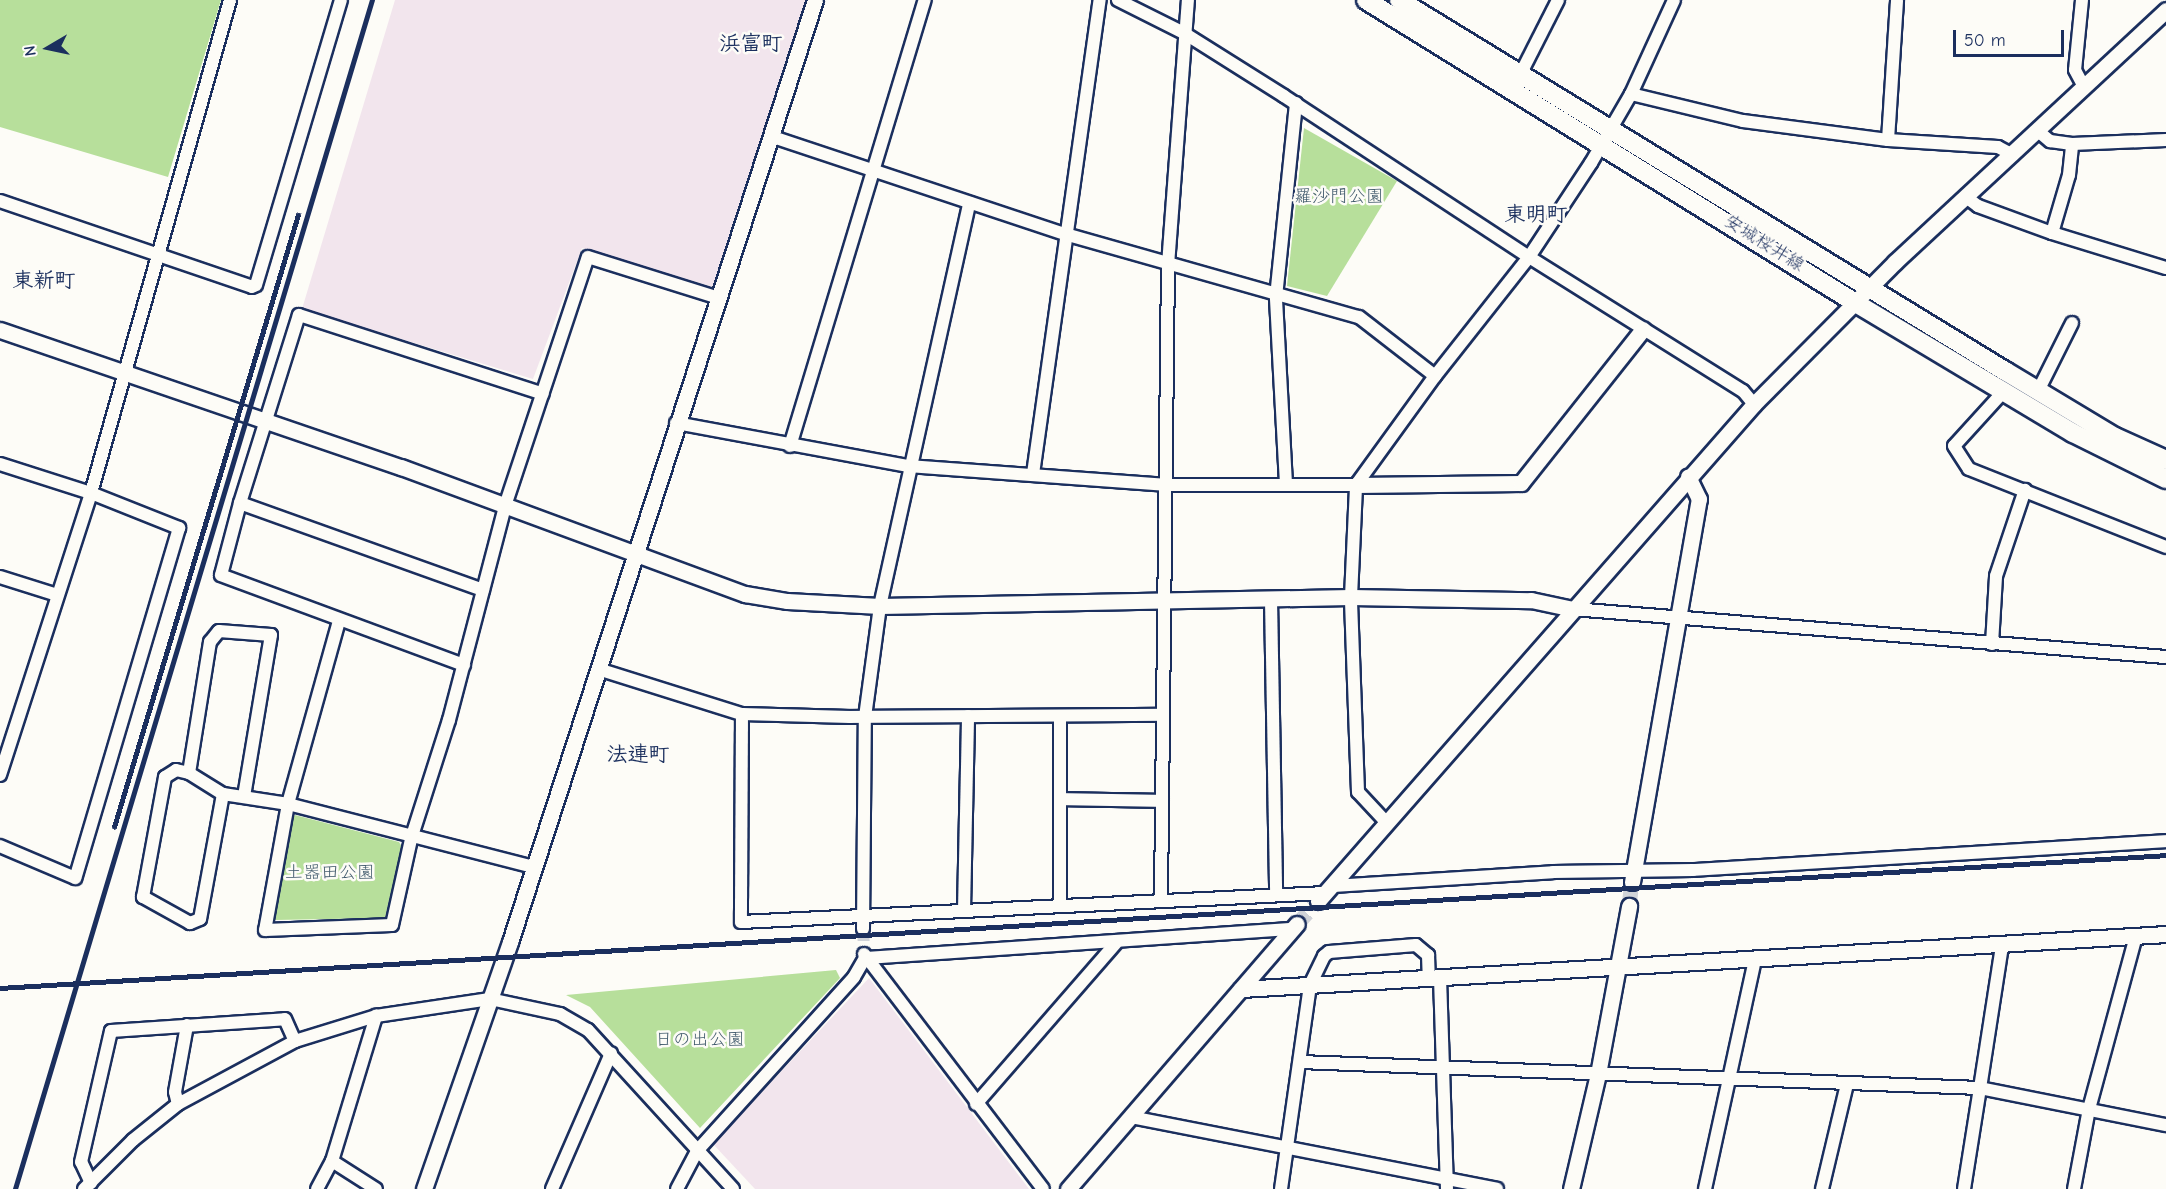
<!DOCTYPE html>
<meta charset="utf-8">
<style>
body{margin:0}
#map{position:relative;width:2166px;height:1189px;overflow:hidden;background:#fdfcf7;font-family:"Comic Neue","Klee One",sans-serif}
div>[style]{position:absolute}
.built>*{inset:0;background:#f2e5ed}
.green>*{inset:0;background:#b7df9b}
.minor-tunnel>*{height:12px;margin-top:-6px;transform-origin:0;background:repeating-linear-gradient(90deg,#d0d3d8 0 12px,transparent 0 18px)}
.tertiary-tunnel>*{height:15px;margin-top:-7.5px;transform-origin:0;background:repeating-linear-gradient(90deg,#d0d3d8 0 15px,transparent 0 23px)}
.roads{filter:drop-shadow(2px 0 #1b2f5e) drop-shadow(-2px 0 #1b2f5e) drop-shadow(0 2px #1b2f5e) drop-shadow(0 -2px #1b2f5e)}
.minor>*{height:12px;margin:-6px;padding:0 6px;transform-origin:6px;border-radius:6px;background:#fdfcf7}
.tertiary>*{height:15px;margin:-7.5px;padding:0 7.5px;transform-origin:7.5px;border-radius:7.5px;background:#fdfcf7}
.secondary>*{height:18px;margin:-9px;padding:0 9px;transform-origin:9px;border-radius:9px;background:#fdfcf7}
.rail>*{height:4.5px;margin:-2.25px;padding:0 2.25px;transform-origin:2.25px;border-radius:2.25px;background:#1b2f5e}
span{translate:-50% -50%;white-space:nowrap;text-align:center;line-height:1.15;-webkit-text-stroke:5px #fdfcf7;paint-order:stroke}
.park-label{font-size:18px;color:#425b6d}
.street-label{font-size:18px;color:#1b2f5e}
.quarter-label{font-size:21px;color:#1b2f5e;font-weight:700}
.north{position:absolute;left:18px;top:18px;width:60px;height:60px;-webkit-text-stroke:4px #fdfcf7;paint-order:stroke;rotate:261deg;font-size:16px;font-weight:700;line-height:24px;text-align:center;color:#1b2f5e}
.north::after{content:'';display:block;margin:auto;width:21px;height:27px;background:#1b2f5e;clip-path:polygon(50% 0,100% 100%,50% 72%,0 100%)}
.scale{position:absolute;left:1953px;top:30px;width:111px;height:27px;box-sizing:border-box;border:3px solid #1b2f5e;border-top:0;padding-left:8px;font-size:18px;line-height:21px;white-space:nowrap;color:#1b2f5e;-webkit-text-stroke:4px #fdfcf7;paint-order:stroke}
</style>
<div id="map">
<div class="built">
<i style="clip-path:polygon(395px 0,806px 0,713px 287px,582px 248px,533px 379px,302px 309px)"></i>
<i style="clip-path:polygon(869px 978px,1029px 1189px,755px 1189px,713px 1144px)"></i>
</div>
<div class="green">
<i style="clip-path:polygon(0 0,221px 0,168px 177px,0 127px)"></i>
<i style="clip-path:polygon(1304px 128px,1397px 181px,1327px 296px,1287px 286px)"></i>
<i style="clip-path:polygon(295px 815px,399px 842px,402px 847px,385px 918px,275px 920px,290px 821px)"></i>
<i style="clip-path:polygon(836px 970px,840px 978px,700px 1128px,590px 1007px,566px 995px)"></i>
</div>
<div class="minor-tunnel">
<i style="left:863px;top:929px;width:21px;rotate:87deg"></i>
</div>
<div class="tertiary-tunnel">
<i style="left:1629px;top:906px;width:24px;rotate:-83deg"></i>
<i style="left:1297px;top:924px;width:31px;rotate:-48deg"></i>
</div>
<div class="roads">
<div class="minor">
<i style="left:1118px;top:0;width:74px;rotate:26.6deg"></i>
<i style="left:1184px;top:33px;width:118px;rotate:32.2deg"></i>
<i style="left:1284px;top:96px;width:293px;rotate:33.3deg"></i>
<i style="left:1529px;top:257px;width:252px;rotate:32.1deg"></i>
<i style="left:1743px;top:391px;width:17px;rotate:50deg"></i>
<i style="left:2082px;top:0;width:70px;rotate:95.7deg"></i>
<i style="left:2075px;top:70px;width:19px;rotate:62deg"></i>
<i style="left:1520px;top:75px;width:84px;rotate:-63.1deg"></i>
<i style="left:1631px;top:94px;width:115px;rotate:13.6deg"></i>
<i style="left:1743px;top:121px;width:146px;rotate:7.5deg"></i>
<i style="left:1888px;top:140px;width:110px;rotate:3.6deg"></i>
<i style="left:1998px;top:147px;width:17px;rotate:28deg"></i>
<i style="left:2038px;top:131px;width:16px;rotate:40deg"></i>
<i style="left:2050px;top:141px;width:22px;rotate:8deg"></i>
<i style="left:2072px;top:144px;width:94px;rotate:-2.4deg"></i>
<i style="left:773px;top:137px;width:308px;rotate:18.4deg"></i>
<i style="left:1065px;top:234px;width:305px;rotate:15.8deg"></i>
<i style="left:1359px;top:317px;width:96px;rotate:37.8deg"></i>
<i style="left:1888px;top:140px;width:140px;rotate:-86.3deg"></i>
<i style="left:1966px;top:197px;width:15px;rotate:37deg"></i>
<i style="left:1978px;top:206px;width:79px;rotate:20deg"></i>
<i style="left:2052px;top:233px;width:119px;rotate:17.1deg"></i>
<i style="left:0;top:201px;width:266px;rotate:18.8deg"></i>
<i style="left:252px;top:287px;width:4px;rotate:-27deg"></i>
<i style="left:256px;top:285px;width:297px;rotate:-73.4deg"></i>
<i style="left:2052px;top:233px;width:60px;rotate:-73.7deg"></i>
<i style="left:2069px;top:175px;width:31px;rotate:-84deg"></i>
<i style="left:2004px;top:391px;width:74px;rotate:132.3deg"></i>
<i style="left:1954px;top:446px;width:27px;rotate:57deg"></i>
<i style="left:1969px;top:469px;width:212px;rotate:21.6deg"></i>
<i style="left:2038px;top:391px;width:76px;rotate:-63.4deg"></i>
<i style="left:676px;top:423px;width:236px;rotate:10.5deg"></i>
<i style="left:908px;top:466px;width:257px;rotate:4.2deg"></i>
<i style="left:1164px;top:485px;width:192px"></i>
<i style="left:790px;top:446px;width:466px;rotate:-73.2deg"></i>
<i style="left:0;top:464px;width:96px;rotate:17.7deg"></i>
<i style="left:91px;top:493px;width:95px;rotate:21.7deg"></i>
<i style="left:179px;top:528px;width:365px;rotate:106.5deg"></i>
<i style="left:75px;top:878px;width:82px;rotate:-156.9deg"></i>
<i style="left:1033px;top:474px;width:479px;rotate:-82deg"></i>
<i style="left:1286px;top:484px;width:187px;rotate:-93.1deg"></i>
<i style="left:1276px;top:297px;width:195px;rotate:-84.1deg"></i>
<i style="left:240px;top:503px;width:258px;rotate:19.7deg"></i>
<i style="left:0;top:577px;width:60px;rotate:17.5deg"></i>
<i style="left:1271px;top:599px;width:296px;rotate:89deg"></i>
<i style="left:1573px;top:609px;width:595px;rotate:4.63deg"></i>
<i style="left:339px;top:621px;width:190px;rotate:105.6deg"></i>
<i style="left:288px;top:804px;width:128px;rotate:100.3deg"></i>
<i style="left:265px;top:930px;width:127px;rotate:-2.3deg"></i>
<i style="left:392px;top:925px;width:88px;rotate:-77.5deg"></i>
<i style="left:411px;top:839px;width:125px;rotate:-72.3deg"></i>
<i style="left:449px;top:720px;width:221px;rotate:-75.3deg"></i>
<i style="left:505px;top:506px;width:262px;rotate:-71.6deg"></i>
<i style="left:588px;top:257px;width:137px;rotate:17.4deg"></i>
<i style="left:1992px;top:644px;width:68px;rotate:-86.6deg"></i>
<i style="left:1996px;top:576px;width:91px;rotate:-71.4deg"></i>
<i style="left:464px;top:665px;width:259px;rotate:-159.7deg"></i>
<i style="left:221px;top:575px;width:74px;rotate:-75.2deg"></i>
<i style="left:240px;top:503px;width:197px;rotate:-72.6deg"></i>
<i style="left:299px;top:315px;width:256px;rotate:17.9deg"></i>
<i style="left:598px;top:669px;width:151px;rotate:17.4deg"></i>
<i style="left:742px;top:714px;width:108px;rotate:1.6deg"></i>
<i style="left:850px;top:717px;width:312px;rotate:-0.4deg"></i>
<i style="left:742px;top:714px;width:208px;rotate:90.3deg"></i>
<i style="left:741px;top:922px;width:585px;rotate:-2.84deg"></i>
<i style="left:189px;top:773px;width:133px;rotate:-80.9deg"></i>
<i style="left:210px;top:642px;width:14px;rotate:-51deg"></i>
<i style="left:219px;top:631px;width:52px;rotate:4.4deg"></i>
<i style="left:271px;top:635px;width:164px;rotate:99.5deg"></i>
<i style="left:0;top:775px;width:296px;rotate:-72.1deg"></i>
<i style="left:91px;top:493px;width:512px;rotate:-74.25deg"></i>
<i style="left:223px;top:794px;width:127px;rotate:100.4deg"></i>
<i style="left:200px;top:919px;width:11px;rotate:158deg"></i>
<i style="left:190px;top:923px;width:54px;rotate:-151deg"></i>
<i style="left:143px;top:897px;width:122px;rotate:-79.6deg"></i>
<i style="left:165px;top:777px;width:13px;rotate:-32deg"></i>
<i style="left:176px;top:770px;width:13px;rotate:13deg"></i>
<i style="left:189px;top:773px;width:40px;rotate:32deg"></i>
<i style="left:223px;top:794px;width:66px;rotate:8.7deg"></i>
<i style="left:288px;top:804px;width:254px;rotate:14.4deg"></i>
<i style="left:1061px;top:799px;width:101px;rotate:1.1deg"></i>
<i style="left:1386px;top:822px;width:41px;rotate:-133deg"></i>
<i style="left:1358px;top:792px;width:195px;rotate:-92.1deg"></i>
<i style="left:1351px;top:597px;width:112px;rotate:-87.4deg"></i>
<i style="left:1356px;top:485px;width:135px;rotate:-54.1deg"></i>
<i style="left:1435px;top:376px;width:152px;rotate:-51.7deg"></i>
<i style="left:1529px;top:257px;width:113px;rotate:-56.6deg"></i>
<i style="left:1591px;top:163px;width:80px;rotate:-59.9deg"></i>
<i style="left:1631px;top:94px;width:103px;rotate:-65.4deg"></i>
<i style="left:1333px;top:886px;width:220px;rotate:-3.6deg"></i>
<i style="left:1553px;top:872px;width:140px;rotate:-0.8deg"></i>
<i style="left:1693px;top:870px;width:474px;rotate:-3.5deg"></i>
<i style="left:1161px;top:899px;width:634px;rotate:-89.37deg"></i>
<i style="left:1168px;top:265px;width:266px;rotate:-85.7deg"></i>
<i style="left:1060px;top:904px;width:188px;rotate:-90deg"></i>
<i style="left:964px;top:910px;width:194px;rotate:-88.8deg"></i>
<i style="left:863px;top:929px;width:212px;rotate:-89.5deg"></i>
<i style="left:865px;top:717px;width:112px;rotate:-82.3deg"></i>
<i style="left:880px;top:606px;width:413px;rotate:-77.5deg"></i>
<i style="left:2002px;top:946px;width:144px;rotate:98.8deg"></i>
<i style="left:1980px;top:1088px;width:190px;rotate:11.3deg"></i>
<i style="left:864px;top:954px;width:295px;rotate:52.7deg"></i>
<i style="left:865px;top:958px;width:427px;rotate:-3.9deg"></i>
<i style="left:1440px;top:978px;width:211px;rotate:88.1deg"></i>
<i style="left:1300px;top:1062px;width:680px;rotate:2.19deg"></i>
<i style="left:1980px;top:1088px;width:102px;rotate:99deg"></i>
<i style="left:178px;top:1104px;width:12px;rotate:-104deg"></i>
<i style="left:175px;top:1092px;width:68px;rotate:-79.8deg"></i>
<i style="left:976px;top:1104px;width:213px;rotate:-49deg"></i>
<i style="left:1131px;top:1117px;width:373px;rotate:11.1deg"></i>
<i style="left:332px;top:1161px;width:52px;rotate:32.5deg"></i>
<i style="left:91px;top:1183px;width:23px;rotate:-115deg"></i>
<i style="left:81px;top:1162px;width:134px;rotate:-77.1deg"></i>
<i style="left:111px;top:1031px;width:174px;rotate:-3.9deg"></i>
<i style="left:285px;top:1019px;width:24px;rotate:66deg"></i>
<i style="left:84px;top:1189px;width:69px;rotate:-45deg"></i>
<i style="left:133px;top:1140px;width:58px;rotate:-38.7deg"></i>
<i style="left:178px;top:1104px;width:133px;rotate:-28.3deg"></i>
<i style="left:295px;top:1041px;width:85px;rotate:-17.2deg"></i>
<i style="left:376px;top:1016px;width:115px;rotate:-8.5deg"></i>
<i style="left:490px;top:999px;width:72px;rotate:12.1deg"></i>
<i style="left:560px;top:1014px;width:32px;rotate:30deg"></i>
<i style="left:588px;top:1030px;width:215px;rotate:47.6deg"></i>
<i style="left:317px;top:1189px;width:32px;rotate:-62deg"></i>
<i style="left:332px;top:1161px;width:152px;rotate:-73.1deg"></i>
<i style="left:552px;top:1189px;width:148px;rotate:-66.5deg"></i>
<i style="left:677px;top:1189px;width:43px;rotate:-62.2deg"></i>
<i style="left:697px;top:1151px;width:234px;rotate:-47.9deg"></i>
<i style="left:854px;top:977px;width:22px;rotate:-60deg"></i>
<i style="left:1281px;top:1189px;width:206px;rotate:-81.9deg"></i>
<i style="left:1310px;top:985px;width:32px;rotate:-64deg"></i>
<i style="left:1324px;top:956px;width:6px;rotate:-39deg"></i>
<i style="left:1329px;top:952px;width:87px;rotate:-4.6deg"></i>
<i style="left:1416px;top:945px;width:16px;rotate:40deg"></i>
<i style="left:1428px;top:955px;width:23px;rotate:88deg"></i>
<i style="left:1705px;top:1189px;width:235px;rotate:-77.7deg"></i>
<i style="left:1822px;top:1189px;width:108px;rotate:-76.6deg"></i>
<i style="left:2074px;top:1189px;width:81px;rotate:-79.4deg"></i>
<i style="left:2089px;top:1109px;width:179px;rotate:-74.8deg"></i>
</div>
<div class="tertiary">
<i style="left:0;top:330px;width:424px;rotate:18.9deg"></i>
<i style="left:401px;top:467px;width:367px;rotate:20.3deg"></i>
<i style="left:745px;top:594px;width:43px;rotate:9.5deg"></i>
<i style="left:787px;top:601px;width:93px;rotate:3.1deg"></i>
<i style="left:880px;top:606px;width:471px;rotate:-1.1deg"></i>
<i style="left:1351px;top:597px;width:180px;rotate:1deg"></i>
<i style="left:1531px;top:600px;width:43px;rotate:12.1deg"></i>
<i style="left:1356px;top:485px;width:165px;rotate:-0.7deg"></i>
<i style="left:1521px;top:483px;width:196px;rotate:-51.6deg"></i>
<i style="left:1632px;top:882px;width:389px;rotate:-80.1deg"></i>
<i style="left:1699px;top:499px;width:25px;rotate:-116deg"></i>
<i style="left:1318px;top:901px;width:661px;rotate:-48.74deg"></i>
<i style="left:1754px;top:404px;width:200px;rotate:-45.2deg"></i>
<i style="left:1895px;top:262px;width:370px;rotate:-42.9deg"></i>
<i style="left:1241px;top:989px;width:927px;rotate:-3.4deg"></i>
<i style="left:424px;top:1189px;width:262px;rotate:-70.8deg"></i>
<i style="left:510px;top:942px;width:990px;rotate:-72.06deg"></i>
<i style="left:1068px;top:1189px;width:350px;rotate:-49.2deg"></i>
<i style="left:1571px;top:1189px;width:118px;rotate:-76.8deg"></i>
<i style="left:1598px;top:1074px;width:171px;rotate:-79.5deg"></i>
</div>
<div class="secondary">
<i style="left:1366px;top:0;width:574px;rotate:31.75deg"></i>
<i style="left:1854px;top:302px;width:255px;rotate:30.9deg"></i>
<i style="left:2073px;top:433px;width:104px;rotate:26.3deg"></i>
<i style="left:1399px;top:0;width:711px;rotate:31.48deg"></i>
<i style="left:2005px;top:371px;width:128px;rotate:31deg"></i>
<i style="left:2115px;top:437px;width:56px;rotate:24.3deg"></i>
</div>
</div>
<div class="rail">
<i style="left:114px;top:827px;width:639px;rotate:-73.27deg"></i>
<i style="left:0;top:988px;width:2170px;rotate:-3.51deg"></i>
<i style="left:15px;top:1189px;width:1241px;rotate:-73.29deg"></i>
</div>
<div class="park-label">
<span style="left:1339px;top:197px">羅沙門公園</span>
<span style="left:330px;top:873px">土器田公園</span>
<span style="left:700px;top:1040px">日の出公園</span>
</div>
<div class="street-label">
<span style="left:1764px;top:244px;rotate:32deg">安城桜井線</span>
</div>
<div class="quarter-label">
<span style="left:751px;top:43px">浜富町</span>
<span style="left:1536px;top:214px">東明町</span>
<span style="left:44px;top:280px">東新町</span>
<span style="left:638px;top:754px">法連町</span>
</div>
<div class="north">N</div>
<div class="scale">50 m</div>
</div>
